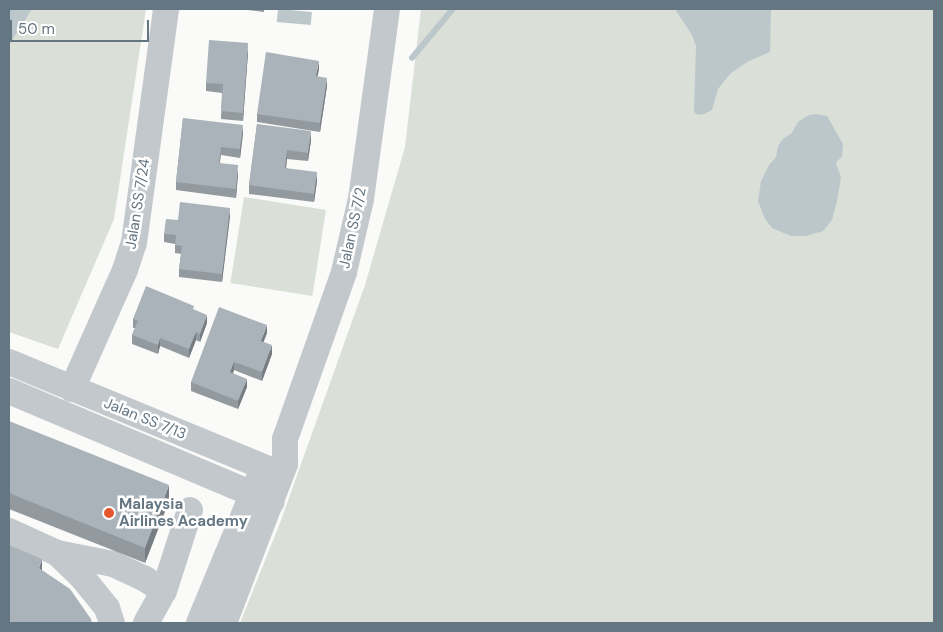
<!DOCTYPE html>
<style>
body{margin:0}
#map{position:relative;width:943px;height:632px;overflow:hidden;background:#fafaf8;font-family:"DM Sans",sans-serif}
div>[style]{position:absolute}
.green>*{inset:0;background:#dadfd7;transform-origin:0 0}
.water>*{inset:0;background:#bbc7cb;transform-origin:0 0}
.stream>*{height:5.5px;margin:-2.75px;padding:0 2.75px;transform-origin:2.75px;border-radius:2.75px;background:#bbc7cb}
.minor>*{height:26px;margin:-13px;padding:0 13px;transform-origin:13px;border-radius:13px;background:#c3c8cc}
.wall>*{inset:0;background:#929a9f}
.shaded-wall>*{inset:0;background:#777d82}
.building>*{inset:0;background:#aab3b9}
.dots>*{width:14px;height:14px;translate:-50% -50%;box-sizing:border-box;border:2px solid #fff;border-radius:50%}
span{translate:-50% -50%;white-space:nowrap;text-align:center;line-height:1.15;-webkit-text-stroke:5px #fff;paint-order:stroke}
.street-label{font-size:15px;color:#657683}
.poi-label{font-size:15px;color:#657683;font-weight:700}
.left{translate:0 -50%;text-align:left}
.frame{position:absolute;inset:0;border:10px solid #657683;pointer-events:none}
.scale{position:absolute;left:10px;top:20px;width:139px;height:22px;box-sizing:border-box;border:2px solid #657683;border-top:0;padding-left:6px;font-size:15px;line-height:18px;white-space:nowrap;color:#657683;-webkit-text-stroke:4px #fff;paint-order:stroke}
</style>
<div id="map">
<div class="green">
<i style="clip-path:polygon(9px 9px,146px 9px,114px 219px,58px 349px,9px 332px)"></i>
<i style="clip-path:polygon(421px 9px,934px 9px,934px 623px,240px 623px,280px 523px,365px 285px,405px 147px)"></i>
<i style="left:244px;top:197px;width:83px;height:87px;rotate:9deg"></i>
</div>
<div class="water">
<i style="clip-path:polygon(9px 9px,32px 9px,9px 45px)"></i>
<i style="left:278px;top:9px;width:34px;height:13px;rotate:5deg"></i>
<i style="clip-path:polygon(675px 9px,771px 9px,770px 52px,747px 62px,730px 74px,718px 89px,712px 110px,704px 114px,698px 115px,694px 112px,696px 46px,692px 35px)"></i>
<i style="clip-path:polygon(815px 114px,827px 116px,843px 144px,842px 156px,836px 163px,841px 178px,837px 201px,832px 220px,823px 231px,806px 236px,791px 236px,772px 228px,765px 219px,758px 201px,761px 181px,769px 165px,776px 157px,778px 146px,784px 138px,791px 134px,798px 122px,809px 115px)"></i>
</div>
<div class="stream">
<i style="left:412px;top:58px;width:64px;rotate:-50.1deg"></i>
</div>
<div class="minor">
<i style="left:9px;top:362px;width:294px;rotate:22.4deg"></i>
<i style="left:72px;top:389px;width:130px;rotate:-66deg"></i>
<i style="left:125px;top:270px;width:28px;rotate:-72deg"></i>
<i style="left:134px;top:243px;width:236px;rotate:-82.2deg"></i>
<i style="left:9px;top:391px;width:285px;rotate:22.9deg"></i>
<i style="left:9px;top:531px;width:53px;rotate:24.6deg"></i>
<i style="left:57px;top:553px;width:35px;rotate:44deg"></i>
<i style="left:82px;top:577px;width:40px;rotate:51deg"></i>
<i style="left:107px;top:608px;width:16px;rotate:72deg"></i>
<i style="left:57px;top:553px;width:57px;rotate:11.1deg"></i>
<i style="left:113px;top:564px;width:35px;rotate:25deg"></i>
<i style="left:145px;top:579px;width:22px;rotate:32deg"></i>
<i style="left:146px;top:623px;width:37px;rotate:-61deg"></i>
<i style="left:164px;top:591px;width:85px;rotate:-72.2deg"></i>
<i style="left:199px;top:623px;width:157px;rotate:-67.5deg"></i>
<i style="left:224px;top:623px;width:170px;rotate:-69deg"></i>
<i style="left:285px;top:464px;width:25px;rotate:-90deg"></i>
<i style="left:285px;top:439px;width:177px;rotate:-70.5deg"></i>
<i style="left:344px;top:272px;width:75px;rotate:-76.9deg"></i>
<i style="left:361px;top:199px;width:192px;rotate:-82.2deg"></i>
</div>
<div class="wall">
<i style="clip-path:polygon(239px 9px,264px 9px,264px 12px)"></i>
<i style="clip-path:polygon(248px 52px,243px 121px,221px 119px,222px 93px,206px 91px,206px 83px)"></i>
<i style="clip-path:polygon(319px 69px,317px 76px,327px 86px,320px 132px,257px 122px,257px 114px)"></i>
<i style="clip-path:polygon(183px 118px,243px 133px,240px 158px,221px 155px,220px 163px,238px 174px,236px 198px,176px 190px,176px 182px)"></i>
<i style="clip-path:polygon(257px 124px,311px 140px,308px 161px,287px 159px,286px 168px,317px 181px,314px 202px,249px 194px,249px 185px)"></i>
<i style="clip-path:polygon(230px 216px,222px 282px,179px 277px,179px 269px,181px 254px,175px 253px,175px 244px,164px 242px,164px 234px,178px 220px)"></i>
<i style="clip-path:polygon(194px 310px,207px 323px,200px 342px,196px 340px,189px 358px,160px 346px,158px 354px,132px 344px,132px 335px,135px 328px,133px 328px,133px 319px)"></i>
<i style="clip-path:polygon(267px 333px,263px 342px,272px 354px,262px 381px,234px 370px,233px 373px,247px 387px,238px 409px,191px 391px,191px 382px)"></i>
<i style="clip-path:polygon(9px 422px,169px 501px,145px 563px,9px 509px)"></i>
</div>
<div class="shaded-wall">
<i style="clip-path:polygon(248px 43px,248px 52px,243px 121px,243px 113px)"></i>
<i style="clip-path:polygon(319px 61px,319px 69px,316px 85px,316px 76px)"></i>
<i style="clip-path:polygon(327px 78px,327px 86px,320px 132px,320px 123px)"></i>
<i style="clip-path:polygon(243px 125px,243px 133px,240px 158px,240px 149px)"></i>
<i style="clip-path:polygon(311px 131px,311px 140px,308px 161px,308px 153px)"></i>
<i style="clip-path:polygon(287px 150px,287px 159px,285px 176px,285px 168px)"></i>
<i style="clip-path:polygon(238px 165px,238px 174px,236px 198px,236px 189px)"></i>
<i style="clip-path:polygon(317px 172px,317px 181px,314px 202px,314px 194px)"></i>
<i style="clip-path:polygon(230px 208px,230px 216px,222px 282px,222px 274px)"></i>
<i style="clip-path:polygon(207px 315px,207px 323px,200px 342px,200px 334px)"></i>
<i style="clip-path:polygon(267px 325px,267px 333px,261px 349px,261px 341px)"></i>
<i style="clip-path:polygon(196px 332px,196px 340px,189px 358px,189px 349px)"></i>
<i style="clip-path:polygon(160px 338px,160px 346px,158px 354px,158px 345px)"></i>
<i style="clip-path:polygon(272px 345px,272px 354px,262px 381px,262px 372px)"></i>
<i style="clip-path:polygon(234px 362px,234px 370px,230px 381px,230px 372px)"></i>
<i style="clip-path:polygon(247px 379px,247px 387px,238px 409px,238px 401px)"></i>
<i style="clip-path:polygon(169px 485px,169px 501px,145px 563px,145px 548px)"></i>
<i style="clip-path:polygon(42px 559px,42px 574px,39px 568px)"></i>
</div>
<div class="building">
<i style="clip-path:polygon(209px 40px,248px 43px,243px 113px,221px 111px,223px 84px,206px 83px)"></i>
<i style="clip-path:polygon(266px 52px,319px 61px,316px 76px,327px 78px,320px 123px,257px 114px)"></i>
<i style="clip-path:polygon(183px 118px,243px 125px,240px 149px,221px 147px,219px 163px,238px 165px,236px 189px,176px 182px)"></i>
<i style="clip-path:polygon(257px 124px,311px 131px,308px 153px,287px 150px,285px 168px,317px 172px,314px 194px,249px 185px)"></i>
<i style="clip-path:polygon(180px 202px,230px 208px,222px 274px,179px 269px,182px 246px,175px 245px,176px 235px,164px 234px,166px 219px,178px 220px)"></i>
<i style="clip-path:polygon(146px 286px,194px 306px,193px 309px,207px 315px,200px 334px,196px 332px,189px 349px,160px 338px,158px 345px,132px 335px,138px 321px,133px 319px)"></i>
<i style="clip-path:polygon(219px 307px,267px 325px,261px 341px,272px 345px,262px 372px,234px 362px,230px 372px,247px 379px,238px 401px,191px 382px)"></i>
<i style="clip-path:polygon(9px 421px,169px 485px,145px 548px,9px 493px)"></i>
<i style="clip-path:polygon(9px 545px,42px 559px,39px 568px,70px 589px,91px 619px,92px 623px,9px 623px)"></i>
</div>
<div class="dots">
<i style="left:109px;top:513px;background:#e4572e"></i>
</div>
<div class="street-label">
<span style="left:138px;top:204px;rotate:-81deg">Jalan SS 7/24</span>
<span style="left:353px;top:228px;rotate:-78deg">Jalan SS 7/2</span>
<span style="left:145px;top:419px;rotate:22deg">Jalan SS 7/13</span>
</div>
<div class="poi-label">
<span class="left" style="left:119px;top:513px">Malaysia<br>Airlines Academy</span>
</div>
<div class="frame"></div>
<div class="scale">50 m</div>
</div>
